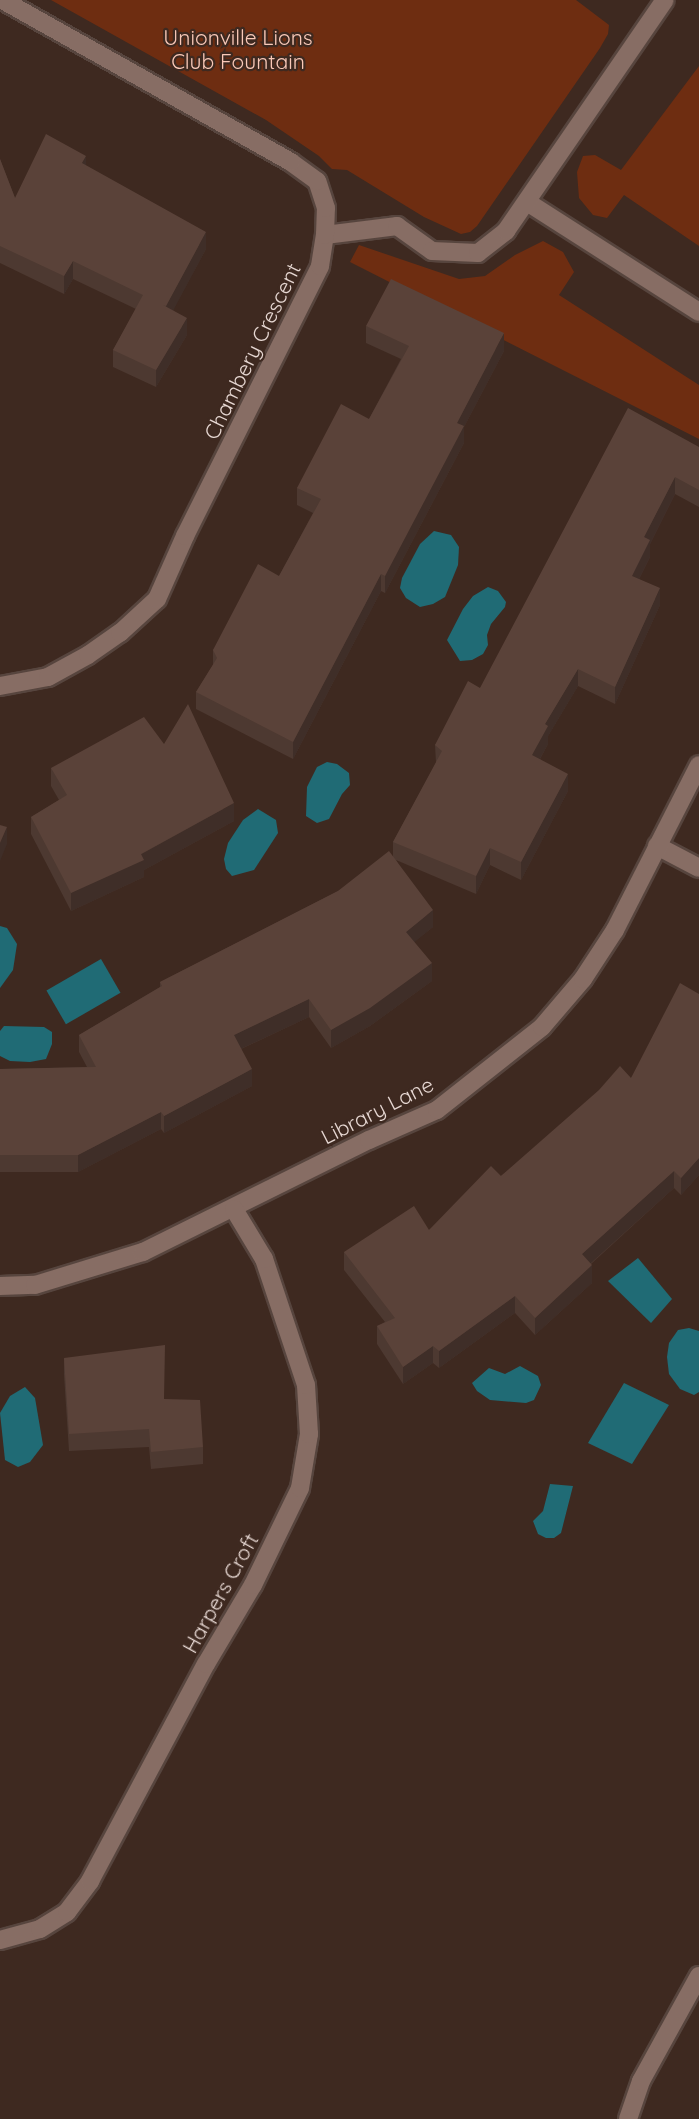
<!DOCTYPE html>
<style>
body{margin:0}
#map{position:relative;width:699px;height:2119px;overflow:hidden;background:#3e2920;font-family:Quicksand,sans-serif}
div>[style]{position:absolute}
.green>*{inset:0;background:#6e2d11}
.water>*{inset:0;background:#206b75;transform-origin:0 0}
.roads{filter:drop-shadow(2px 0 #57453e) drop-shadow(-2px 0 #57453e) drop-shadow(0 2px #57453e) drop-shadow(0 -2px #57453e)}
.minor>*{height:18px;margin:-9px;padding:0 9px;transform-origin:9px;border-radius:9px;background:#876d64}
.wall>*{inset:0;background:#4d3931}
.shaded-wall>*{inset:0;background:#3f2e28}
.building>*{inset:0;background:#5a4239}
span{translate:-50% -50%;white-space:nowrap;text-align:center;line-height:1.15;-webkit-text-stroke:4.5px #3e2920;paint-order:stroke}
.park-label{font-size:21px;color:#fac9b8}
.street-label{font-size:21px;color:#e7d8d3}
</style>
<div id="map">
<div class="green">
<i style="clip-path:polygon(51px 0,576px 0,609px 25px,608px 34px,600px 48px,477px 226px,470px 232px,461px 234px,424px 217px,347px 170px,332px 169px,319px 156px,266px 120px)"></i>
<i style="clip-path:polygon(699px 66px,699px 246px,624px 195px,607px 218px,593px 215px,579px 198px,577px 172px,583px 156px,595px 155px,621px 170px)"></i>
<i style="clip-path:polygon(543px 241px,563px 252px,574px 272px,559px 295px,699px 385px,699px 439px,350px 262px,359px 245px,459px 279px,485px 276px,515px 255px)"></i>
</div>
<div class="water">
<i style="clip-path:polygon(434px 531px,451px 535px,459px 547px,458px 565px,445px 597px,433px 604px,420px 607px,406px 598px,400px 588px,402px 578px,420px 544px)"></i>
<i style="clip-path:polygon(488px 587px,498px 591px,506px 602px,505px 607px,491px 624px,487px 635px,488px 645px,483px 654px,472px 660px,460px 661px,447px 640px,463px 609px,473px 596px)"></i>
<i style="clip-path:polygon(327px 762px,337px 764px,349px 773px,350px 785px,342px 794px,329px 819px,317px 823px,306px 816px,307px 787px,317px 767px)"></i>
<i style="clip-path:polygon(258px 809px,276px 820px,278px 833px,254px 870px,232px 876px,226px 869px,224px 859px,228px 843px,243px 820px)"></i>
<i style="clip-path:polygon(0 926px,7px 928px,17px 944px,13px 970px,0 988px)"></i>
<i style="left:101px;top:959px;width:39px;height:63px;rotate:60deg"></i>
<i style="clip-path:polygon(4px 1026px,44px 1027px,52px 1032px,52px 1044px,46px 1059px,30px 1062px,10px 1061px,0 1056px,0 1031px)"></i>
<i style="clip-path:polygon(638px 1258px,672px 1299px,651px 1323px,608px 1281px)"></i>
<i style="clip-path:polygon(689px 1328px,699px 1331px,699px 1392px,694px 1395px,680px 1389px,669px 1374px,667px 1357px,669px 1343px,678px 1330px)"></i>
<i style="clip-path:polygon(520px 1366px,538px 1376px,541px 1385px,534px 1400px,526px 1403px,490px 1400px,477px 1391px,472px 1383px,489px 1368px,505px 1374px)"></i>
<i style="clip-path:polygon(624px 1383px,669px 1405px,632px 1464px,588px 1443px)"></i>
<i style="clip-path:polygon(25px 1387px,35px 1398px,43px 1445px,30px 1462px,18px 1467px,5px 1460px,0 1413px,10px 1396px)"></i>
<i style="clip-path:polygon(550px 1484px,573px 1486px,561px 1533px,554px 1538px,546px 1538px,538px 1534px,533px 1521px,543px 1511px)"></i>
</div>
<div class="roads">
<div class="minor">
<i style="left:527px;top:202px;width:204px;rotate:32.6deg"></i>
<i style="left:325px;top:235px;width:73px;rotate:-7.1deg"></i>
<i style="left:397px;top:226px;width:43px;rotate:35.5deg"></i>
<i style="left:432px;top:251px;width:46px;rotate:2.5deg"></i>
<i style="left:478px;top:253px;width:36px;rotate:-38deg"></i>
<i style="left:506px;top:231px;width:280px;rotate:-55.5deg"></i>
<i style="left:0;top:686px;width:49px;rotate:-10.6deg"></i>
<i style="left:48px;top:677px;width:46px;rotate:-28.8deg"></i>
<i style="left:88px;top:655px;width:39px;rotate:-35deg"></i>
<i style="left:120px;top:633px;width:50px;rotate:-42.6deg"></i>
<i style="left:157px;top:599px;width:69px;rotate:-66deg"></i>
<i style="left:185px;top:536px;width:302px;rotate:-63.4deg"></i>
<i style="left:320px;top:266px;width:31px;rotate:-81deg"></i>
<i style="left:325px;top:235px;width:27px;rotate:-88deg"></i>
<i style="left:326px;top:208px;width:28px;rotate:-108deg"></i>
<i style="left:317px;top:181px;width:32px;rotate:-144deg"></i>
<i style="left:291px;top:162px;width:331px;rotate:-150.7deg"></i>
<i style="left:657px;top:846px;width:47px;rotate:27.6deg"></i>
<i style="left:0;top:1286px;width:35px;rotate:-2deg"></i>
<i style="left:35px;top:1285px;width:113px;rotate:-17deg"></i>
<i style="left:143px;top:1252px;width:252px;rotate:-26.4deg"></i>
<i style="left:369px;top:1140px;width:74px;rotate:-23.8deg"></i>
<i style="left:437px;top:1110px;width:134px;rotate:-38.3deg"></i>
<i style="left:542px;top:1027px;width:63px;rotate:-49.5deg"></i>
<i style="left:583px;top:979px;width:59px;rotate:-56.9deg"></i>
<i style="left:615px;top:930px;width:185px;rotate:-63deg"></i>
<i style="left:0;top:1940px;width:41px;rotate:-15.4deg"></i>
<i style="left:40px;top:1929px;width:32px;rotate:-32deg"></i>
<i style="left:67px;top:1912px;width:39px;rotate:-53deg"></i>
<i style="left:90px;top:1881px;width:246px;rotate:-61.9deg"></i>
<i style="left:206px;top:1664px;width:92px;rotate:-59.3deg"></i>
<i style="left:253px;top:1585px;width:108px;rotate:-64.1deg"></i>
<i style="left:300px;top:1488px;width:55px;rotate:-80.5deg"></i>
<i style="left:309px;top:1434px;width:49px;rotate:-93.5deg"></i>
<i style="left:306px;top:1385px;width:133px;rotate:-108.4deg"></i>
<i style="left:264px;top:1259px;width:58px;rotate:-121deg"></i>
<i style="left:628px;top:2119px;width:40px;rotate:-71.1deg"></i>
<i style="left:641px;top:2081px;width:120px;rotate:-61.1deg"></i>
</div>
</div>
<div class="wall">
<i style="clip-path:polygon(0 159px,15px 198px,86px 166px,206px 249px,173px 310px,187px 335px,156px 387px,113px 367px,113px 350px,136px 309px,73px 279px,64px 294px,0 263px)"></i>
<i style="clip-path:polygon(366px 326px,504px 351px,464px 427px,464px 443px,385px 593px,381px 591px,293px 759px,196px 709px,196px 692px,213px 665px,213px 650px,279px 576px,313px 513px,297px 505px,297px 488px,369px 419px,401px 359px,366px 343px)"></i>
<i style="clip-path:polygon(699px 447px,699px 507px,675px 494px,650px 544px,650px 557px,639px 579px,660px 605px,615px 704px,578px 686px,548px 736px,548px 744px,540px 759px,568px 791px,521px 880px,490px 865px,476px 894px,396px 860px,433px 927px,414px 942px,432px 981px,370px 1026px,331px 1048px,309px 1017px,241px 1049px,252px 1086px,164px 1133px,161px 1129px,78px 1172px,0 1172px,0 1069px,87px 1067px,79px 1052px,79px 1035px,160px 987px,160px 982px,338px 891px,393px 857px,393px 842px,436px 763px,435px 745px,480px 688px)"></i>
<i style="clip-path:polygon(164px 744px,234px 821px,144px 870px,144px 877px,71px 911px,31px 834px,31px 817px,59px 800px,51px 786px,51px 768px)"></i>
<i style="clip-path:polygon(699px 994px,699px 1175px,681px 1195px,674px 1188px,591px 1264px,592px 1283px,535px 1335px,515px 1313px,439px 1368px,433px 1363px,403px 1384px,377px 1344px,377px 1326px,385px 1322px,344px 1270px,344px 1252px,429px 1230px,631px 1078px)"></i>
<i style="clip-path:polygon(64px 1358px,164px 1399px,203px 1447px,203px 1464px,151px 1469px,149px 1447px,69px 1451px,64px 1375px)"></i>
</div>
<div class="shaded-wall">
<i style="clip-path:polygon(86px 156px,86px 173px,82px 163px)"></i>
<i style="clip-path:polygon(206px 232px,206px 249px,166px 324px,166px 306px)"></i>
<i style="clip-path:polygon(73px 261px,73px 279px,64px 294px,64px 276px)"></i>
<i style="clip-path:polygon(187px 318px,187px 335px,156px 387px,156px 370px)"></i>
<i style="clip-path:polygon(504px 333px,504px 351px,464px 427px,464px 443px,385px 593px,385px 576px,457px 423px)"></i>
<i style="clip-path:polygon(675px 477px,675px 494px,650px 544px,650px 557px,632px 593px,632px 576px,644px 537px)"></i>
<i style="clip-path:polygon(381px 574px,381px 591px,293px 759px,293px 742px)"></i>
<i style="clip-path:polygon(660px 588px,660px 605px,615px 704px,615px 687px)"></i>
<i style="clip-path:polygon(578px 669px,578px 686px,548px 736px,548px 744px,532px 773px,532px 755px,545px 724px)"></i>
<i style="clip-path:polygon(568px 774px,568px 791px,521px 880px,521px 862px)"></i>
<i style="clip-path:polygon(234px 803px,234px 821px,144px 870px,144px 877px,71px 911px,71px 893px)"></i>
<i style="clip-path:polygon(7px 827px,7px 844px,0 861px,0 843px)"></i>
<i style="clip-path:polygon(490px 848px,490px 865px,476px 894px,476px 876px)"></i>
<i style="clip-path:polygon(433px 910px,433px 927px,406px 949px,406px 932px)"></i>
<i style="clip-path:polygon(432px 963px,432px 981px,370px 1026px,331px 1048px,331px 1030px)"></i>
<i style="clip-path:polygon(309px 999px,309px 1017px,234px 1052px,234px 1035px)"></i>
<i style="clip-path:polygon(252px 1069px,252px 1086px,164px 1133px,164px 1116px)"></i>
<i style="clip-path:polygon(161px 1112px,161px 1129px,78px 1172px,78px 1155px)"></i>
<i style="clip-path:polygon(699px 1158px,699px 1175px,681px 1195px,681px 1178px)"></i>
<i style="clip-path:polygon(674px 1171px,674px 1188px,582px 1271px,582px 1254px)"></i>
<i style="clip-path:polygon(592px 1265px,592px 1283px,535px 1335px,535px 1318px)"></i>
<i style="clip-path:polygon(515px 1296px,515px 1313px,439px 1368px,439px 1351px)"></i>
<i style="clip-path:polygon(433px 1346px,433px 1363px,403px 1384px,403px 1367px)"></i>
</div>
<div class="building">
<i style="clip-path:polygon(46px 134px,86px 156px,82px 163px,206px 232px,166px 306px,163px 305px,187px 318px,156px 370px,113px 350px,143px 295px,73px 261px,64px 276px,0 246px,0 159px,15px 198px)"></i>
<i style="clip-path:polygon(391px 279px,504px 333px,457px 423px,464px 426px,385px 576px,381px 574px,293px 742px,196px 692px,217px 658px,213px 650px,258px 564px,279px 576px,321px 499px,297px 488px,341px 404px,369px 419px,409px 346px,366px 326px)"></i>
<i style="clip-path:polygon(628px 408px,699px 447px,699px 490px,675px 477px,644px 537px,650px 540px,632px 576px,660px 588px,615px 687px,578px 669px,545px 724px,548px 726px,532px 755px,568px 774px,521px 862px,490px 848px,476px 876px,393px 842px,442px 751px,435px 745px,468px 681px,480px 688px)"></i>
<i style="clip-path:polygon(188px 704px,234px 803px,141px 854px,144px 860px,71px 893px,31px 817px,67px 795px,51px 768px,144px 717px,164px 744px)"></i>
<i style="clip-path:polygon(0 825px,7px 827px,0 843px)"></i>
<i style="clip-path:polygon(389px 851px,433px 910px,406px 932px,432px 963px,370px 1008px,331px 1030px,309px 999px,234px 1035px,252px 1069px,164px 1116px,161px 1112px,78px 1155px,0 1155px,0 1069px,96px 1067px,79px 1035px,162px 986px,160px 982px,338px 891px)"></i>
<i style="clip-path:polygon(680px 983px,699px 994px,699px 1158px,681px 1178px,674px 1171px,582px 1254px,592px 1265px,535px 1318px,515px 1296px,439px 1351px,433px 1346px,403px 1367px,377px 1326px,395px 1318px,344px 1252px,414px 1206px,429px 1230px,491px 1166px,501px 1176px,599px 1090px,620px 1066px,631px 1078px)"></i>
<i style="clip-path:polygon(165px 1345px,164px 1399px,200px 1400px,203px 1447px,151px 1452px,149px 1429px,69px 1434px,64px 1358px)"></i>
</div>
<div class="park-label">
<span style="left:238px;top:49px">Unionville Lions<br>Club Fountain</span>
</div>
<div class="street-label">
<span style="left:252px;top:351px;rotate:-64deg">Chambery Crescent</span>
<span style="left:377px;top:1110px;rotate:-27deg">Library Lane</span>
<span style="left:220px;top:1593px;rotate:-61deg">Harpers Croft</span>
</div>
</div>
